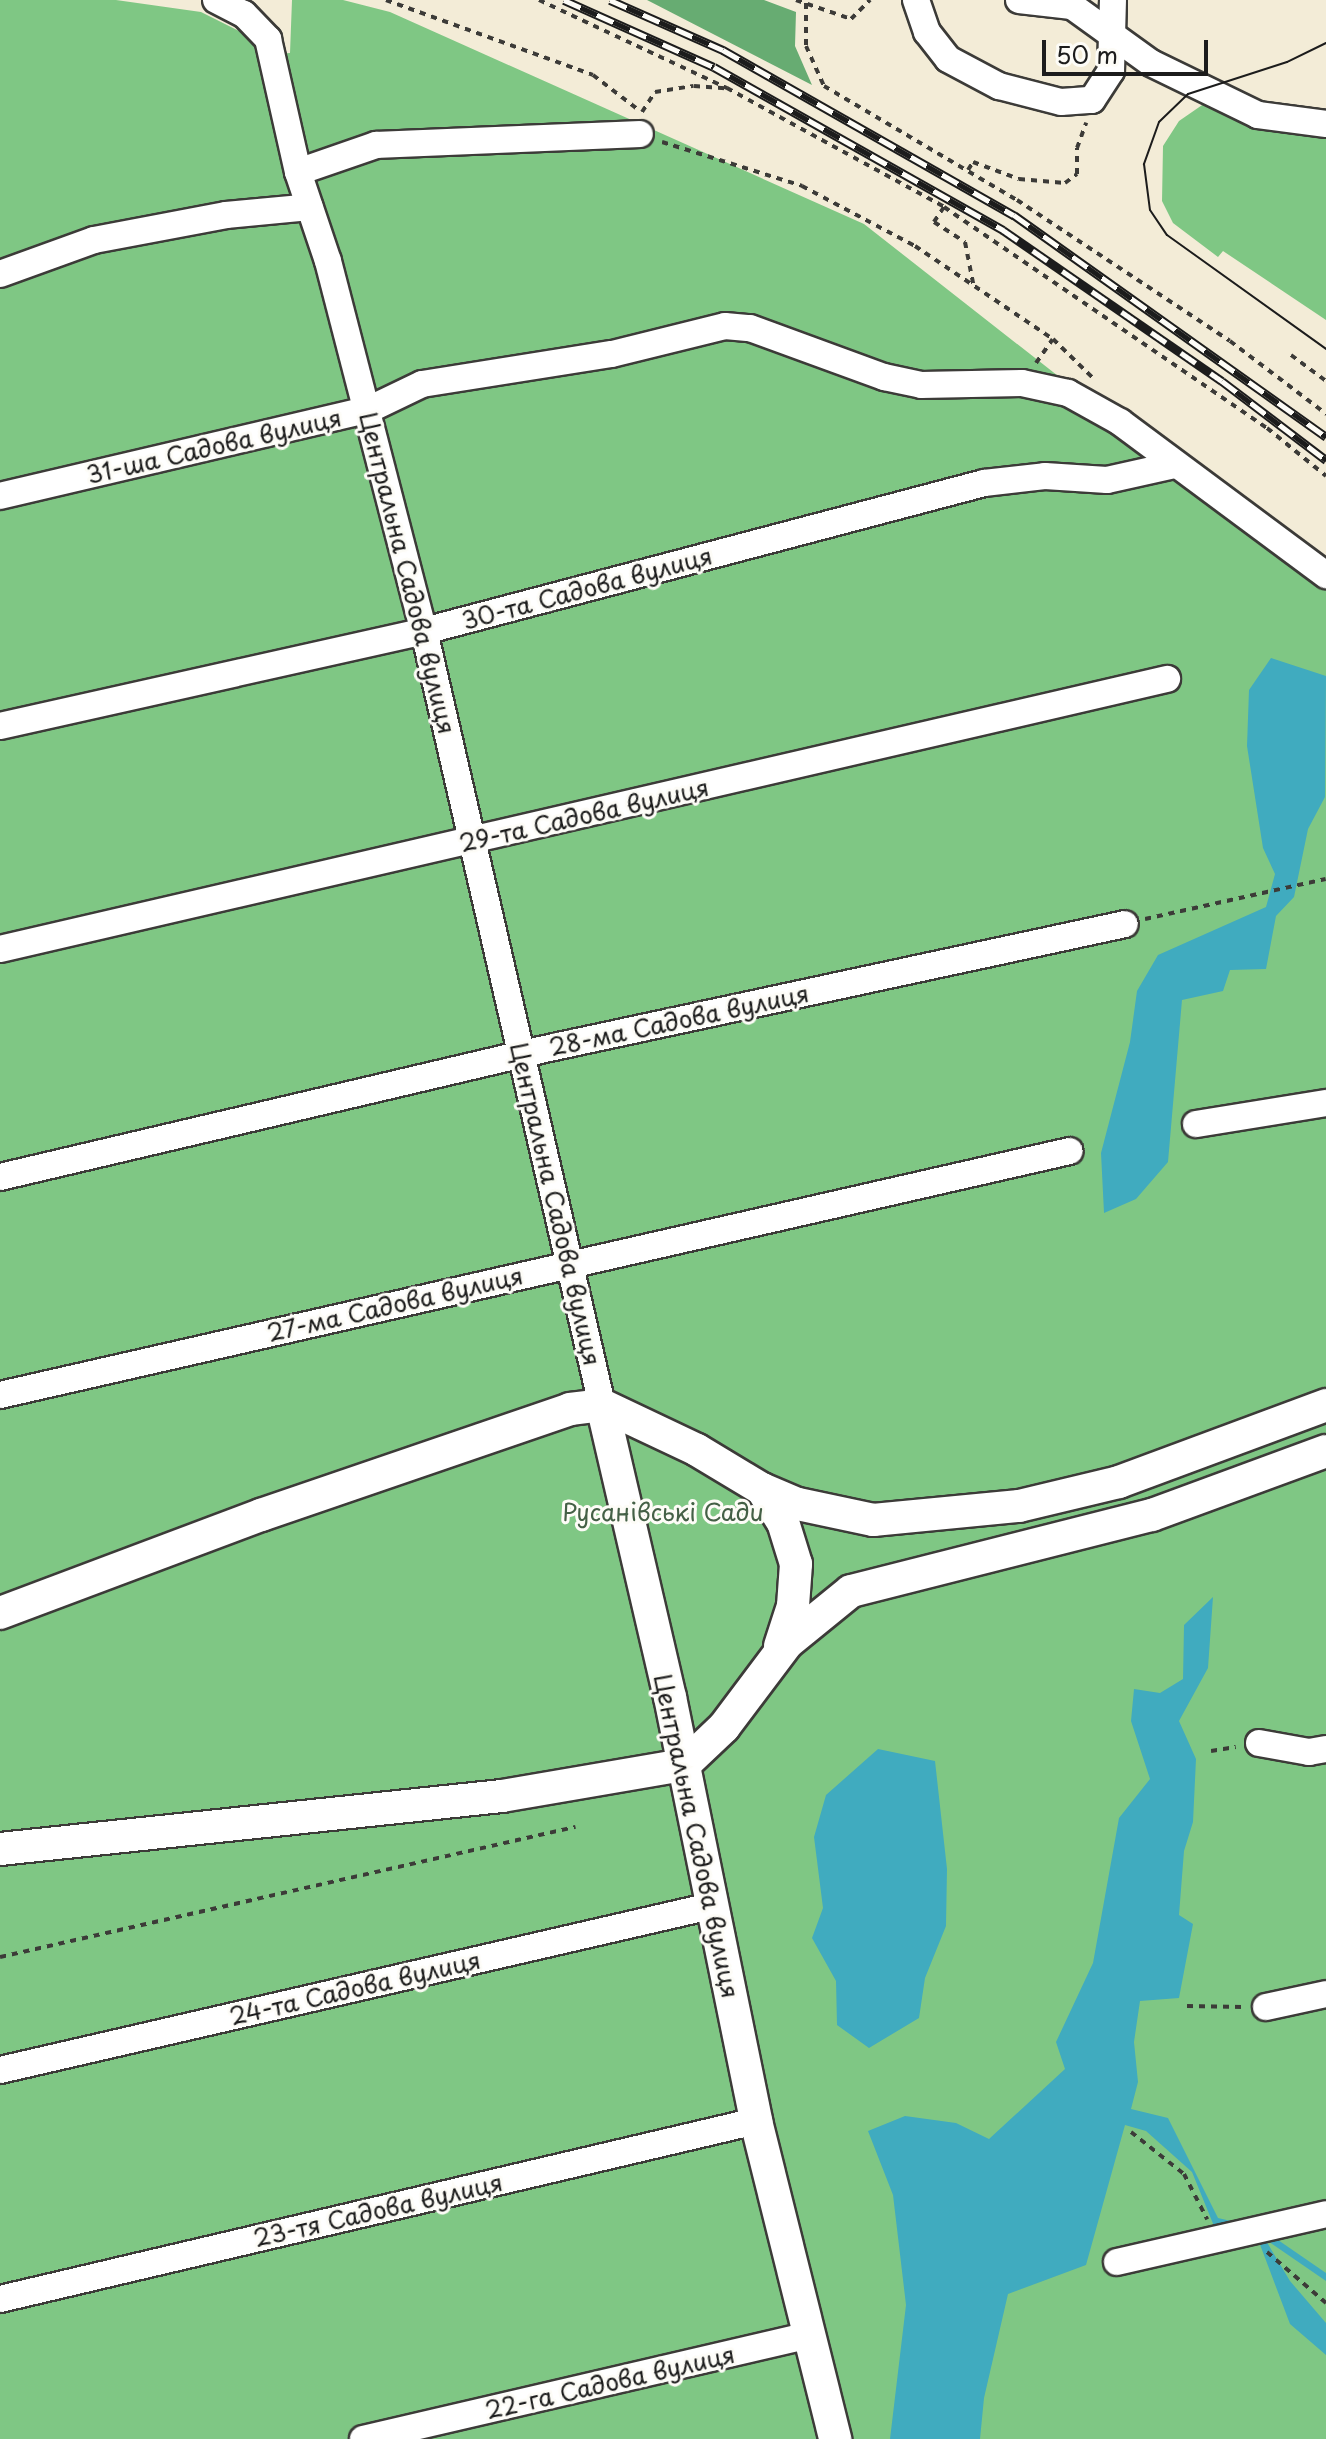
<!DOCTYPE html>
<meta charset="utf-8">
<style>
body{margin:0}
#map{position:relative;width:1326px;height:2439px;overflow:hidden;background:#f3ecd7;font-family:"Playpen Sans",sans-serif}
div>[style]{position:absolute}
.green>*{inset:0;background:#7fc784}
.forest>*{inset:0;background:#67ac72}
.water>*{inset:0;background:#40abbf}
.path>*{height:4px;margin-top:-2px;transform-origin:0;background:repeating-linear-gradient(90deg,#3c3b38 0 6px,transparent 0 12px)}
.roads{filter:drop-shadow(2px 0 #3c3b38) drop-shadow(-2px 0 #3c3b38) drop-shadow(0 2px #3c3b38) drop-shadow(0 -2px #3c3b38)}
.minor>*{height:26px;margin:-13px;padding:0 13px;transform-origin:13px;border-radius:13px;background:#fff}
.major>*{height:32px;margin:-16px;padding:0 16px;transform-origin:16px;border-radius:16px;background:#fff}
.tram>*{height:2px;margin:-1px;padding:0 1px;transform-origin:1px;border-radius:1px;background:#1c1c1c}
.rail>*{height:9px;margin-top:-4.5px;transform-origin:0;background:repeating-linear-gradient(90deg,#fdfcf7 0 18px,#1c1c1c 0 36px);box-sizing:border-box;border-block:2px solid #1c1c1c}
span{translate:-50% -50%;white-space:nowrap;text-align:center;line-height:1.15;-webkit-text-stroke:6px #fdfcf7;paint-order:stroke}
.street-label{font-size:24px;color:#1c1c1c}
.park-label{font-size:24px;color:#446046}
.scale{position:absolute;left:1042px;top:40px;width:166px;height:36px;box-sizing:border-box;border:4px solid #1c1c1c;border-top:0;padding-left:10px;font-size:24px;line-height:28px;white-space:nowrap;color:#1c1c1c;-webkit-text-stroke:6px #fdfcf7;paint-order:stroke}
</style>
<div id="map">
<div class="green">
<i style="clip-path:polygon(0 0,116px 0,201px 12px,253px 38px,259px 55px,290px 53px,292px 0,343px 0,390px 12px,864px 224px,1326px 586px,1326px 2439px,0 2439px)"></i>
<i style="clip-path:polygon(1208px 101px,1326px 131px,1326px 320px,1223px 251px,1218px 257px,1173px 223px,1162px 201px,1163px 146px,1179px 121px)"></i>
</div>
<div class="forest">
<i style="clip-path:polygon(647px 0,764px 0,796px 12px,795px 46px,812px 85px)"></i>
</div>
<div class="water">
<i style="clip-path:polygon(1271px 658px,1326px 676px,1325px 797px,1308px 829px,1294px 897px,1276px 916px,1266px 969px,1230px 970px,1223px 991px,1182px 1000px,1168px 1162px,1136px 1199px,1104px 1213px,1101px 1153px,1130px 1042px,1137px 991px,1158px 955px,1266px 907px,1275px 874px,1263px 848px,1247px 746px,1249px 690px)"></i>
<i style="clip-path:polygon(1213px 1597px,1208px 1668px,1179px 1721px,1196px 1759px,1193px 1822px,1184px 1851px,1179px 1915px,1193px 1924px,1179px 1998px,1140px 2001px,1134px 2042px,1138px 2082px,1131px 2109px,1168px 2118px,1218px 2218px,1274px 2231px,1278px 2240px,1326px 2273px,1326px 2281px,1265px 2239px,1290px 2281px,1326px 2323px,1326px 2355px,1290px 2324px,1256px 2234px,1214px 2226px,1192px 2172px,1146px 2131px,1125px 2125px,1086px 2265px,1008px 2294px,984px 2398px,980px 2439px,890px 2439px,906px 2305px,893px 2195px,868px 2131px,905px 2116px,956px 2123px,989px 2139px,1065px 2069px,1056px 2042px,1093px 1963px,1119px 1818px,1150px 1779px,1131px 1721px,1134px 1689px,1160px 1693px,1183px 1679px,1184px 1625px)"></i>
<i style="clip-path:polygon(878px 1749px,935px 1761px,947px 1869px,946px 1926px,925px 1978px,919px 2018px,869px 2048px,837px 2025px,836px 1981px,812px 1938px,823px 1908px,814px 1837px,826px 1795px)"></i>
</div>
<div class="path">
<i style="left:386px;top:0;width:220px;rotate:19.9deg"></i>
<i style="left:593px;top:75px;width:59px;rotate:37.5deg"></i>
<i style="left:539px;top:0;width:208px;rotate:25.1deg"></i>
<i style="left:727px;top:88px;width:247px;rotate:28.7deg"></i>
<i style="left:944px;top:207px;width:391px;rotate:34.4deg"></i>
<i style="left:1267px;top:428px;width:76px;rotate:39.1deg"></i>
<i style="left:796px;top:0;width:58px;rotate:19.1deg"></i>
<i style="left:851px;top:19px;width:27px;rotate:-45deg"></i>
<i style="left:806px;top:3px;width:43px;rotate:90deg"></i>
<i style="left:806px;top:46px;width:44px;rotate:65.8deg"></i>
<i style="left:824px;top:86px;width:224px;rotate:30.6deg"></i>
<i style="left:1017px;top:200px;width:255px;rotate:33.5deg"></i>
<i style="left:1230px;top:341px;width:121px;rotate:37.2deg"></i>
<i style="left:642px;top:112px;width:24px;rotate:-57deg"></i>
<i style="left:655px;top:92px;width:39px;rotate:-9deg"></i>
<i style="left:694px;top:86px;width:31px;rotate:4deg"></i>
<i style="left:662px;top:142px;width:147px;rotate:17.4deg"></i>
<i style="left:802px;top:186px;width:128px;rotate:28deg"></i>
<i style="left:915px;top:246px;width:166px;rotate:34deg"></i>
<i style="left:1053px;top:339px;width:56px;rotate:44.3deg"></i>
<i style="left:968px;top:170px;width:9px;rotate:-58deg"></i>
<i style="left:973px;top:162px;width:49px;rotate:20.3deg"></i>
<i style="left:1019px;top:179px;width:46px;rotate:5deg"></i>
<i style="left:1065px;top:183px;width:15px;rotate:-37deg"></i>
<i style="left:1077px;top:174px;width:26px;rotate:-90deg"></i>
<i style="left:1077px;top:148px;width:27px;rotate:-70deg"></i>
<i style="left:944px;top:207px;width:18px;rotate:124deg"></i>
<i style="left:934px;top:222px;width:37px;rotate:33deg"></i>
<i style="left:965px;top:242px;width:47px;rotate:78.9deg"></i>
<i style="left:1291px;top:355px;width:44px;rotate:36.6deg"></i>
<i style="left:1036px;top:363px;width:29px;rotate:-55deg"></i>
<i style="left:1145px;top:919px;width:185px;rotate:-12.5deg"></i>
<i style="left:1211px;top:1751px;width:25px;rotate:-9deg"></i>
<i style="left:0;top:1957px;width:590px;rotate:-12.74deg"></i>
<i style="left:1187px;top:2006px;width:56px;rotate:1deg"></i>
<i style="left:1131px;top:2132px;width:68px;rotate:38.4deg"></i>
<i style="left:1184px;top:2174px;width:51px;rotate:62.9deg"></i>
<i style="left:1267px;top:2252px;width:78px;rotate:40.8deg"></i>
</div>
<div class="roads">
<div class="minor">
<i style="left:216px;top:0;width:31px;rotate:27deg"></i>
<i style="left:244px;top:14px;width:35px;rotate:46deg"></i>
<i style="left:268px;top:39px;width:136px;rotate:77.3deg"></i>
<i style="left:298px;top:172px;width:94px;rotate:71.4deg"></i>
<i style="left:328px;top:261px;width:382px;rotate:75.5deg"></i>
<i style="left:424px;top:631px;width:794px;rotate:77.05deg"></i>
<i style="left:916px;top:0;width:34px;rotate:71deg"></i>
<i style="left:927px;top:32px;width:34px;rotate:52deg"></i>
<i style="left:948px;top:59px;width:58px;rotate:27.9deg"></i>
<i style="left:999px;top:86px;width:64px;rotate:14.5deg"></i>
<i style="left:1061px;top:102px;width:31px;rotate:-4deg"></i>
<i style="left:1092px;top:100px;width:35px;rotate:-57deg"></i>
<i style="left:1111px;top:71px;width:71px;rotate:-88.4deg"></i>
<i style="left:1019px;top:0;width:53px;rotate:6.5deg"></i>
<i style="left:1072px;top:6px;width:97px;rotate:35.8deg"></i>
<i style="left:1151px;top:63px;width:119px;rotate:25.9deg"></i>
<i style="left:1258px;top:115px;width:69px;rotate:7.5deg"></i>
<i style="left:298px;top:172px;width:83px;rotate:-19.1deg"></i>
<i style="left:376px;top:145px;width:264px;rotate:-2.4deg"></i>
<i style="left:0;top:274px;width:100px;rotate:-19.9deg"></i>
<i style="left:94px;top:240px;width:134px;rotate:-10.7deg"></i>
<i style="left:226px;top:215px;width:84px;rotate:-5.4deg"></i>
<i style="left:0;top:496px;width:378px;rotate:-13.2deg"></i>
<i style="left:368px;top:410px;width:60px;rotate:-25.7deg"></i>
<i style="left:422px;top:384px;width:192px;rotate:-9deg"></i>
<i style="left:612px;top:354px;width:116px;rotate:-13.9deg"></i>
<i style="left:725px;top:326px;width:25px;rotate:5deg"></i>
<i style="left:750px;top:328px;width:143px;rotate:20.1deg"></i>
<i style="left:884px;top:377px;width:38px;rotate:12deg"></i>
<i style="left:921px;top:385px;width:101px;rotate:-1.1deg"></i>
<i style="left:1022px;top:383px;width:47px;rotate:12.3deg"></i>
<i style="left:1068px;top:393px;width:60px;rotate:29.1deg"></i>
<i style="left:1120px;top:422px;width:257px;rotate:36.6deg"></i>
<i style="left:0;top:726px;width:435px;rotate:-12.6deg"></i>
<i style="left:424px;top:631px;width:579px;rotate:-14.8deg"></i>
<i style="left:984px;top:483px;width:61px;rotate:-6.5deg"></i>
<i style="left:1045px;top:476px;width:62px;rotate:3.7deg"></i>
<i style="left:1107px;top:480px;width:69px;rotate:-12.6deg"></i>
<i style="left:0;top:949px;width:1198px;rotate:-13.03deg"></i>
<i style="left:1196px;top:1124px;width:132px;rotate:-9.2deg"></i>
<i style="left:0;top:1177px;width:555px;rotate:-13.23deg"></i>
<i style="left:540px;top:1050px;width:598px;rotate:-12.15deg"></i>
<i style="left:0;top:1395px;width:1097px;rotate:-12.85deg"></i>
<i style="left:1259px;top:1743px;width:51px;rotate:10.2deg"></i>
<i style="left:1309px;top:1752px;width:17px;rotate:-10deg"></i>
<i style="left:1266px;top:2007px;width:61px;rotate:-12.2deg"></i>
<i style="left:0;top:2070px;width:730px;rotate:-12.99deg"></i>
<i style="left:1117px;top:2262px;width:214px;rotate:-12.9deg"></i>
<i style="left:0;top:2299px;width:777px;rotate:-13.25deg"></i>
<i style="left:363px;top:2439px;width:459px;rotate:-13.1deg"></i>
</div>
<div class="major">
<i style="left:602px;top:1405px;width:300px;rotate:76.9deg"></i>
<i style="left:670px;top:1697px;width:433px;rotate:78.5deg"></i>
<i style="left:756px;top:2121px;width:328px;rotate:76deg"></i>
<i style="left:762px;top:1489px;width:39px;rotate:58deg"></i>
<i style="left:783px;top:1522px;width:44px;rotate:72.8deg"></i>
<i style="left:796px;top:1564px;width:42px;rotate:94.1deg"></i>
<i style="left:793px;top:1606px;width:42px;rotate:108deg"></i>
<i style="left:0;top:1613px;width:279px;rotate:-20.6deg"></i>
<i style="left:261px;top:1515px;width:327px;rotate:-18.9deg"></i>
<i style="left:570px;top:1409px;width:32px;rotate:-7deg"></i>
<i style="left:602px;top:1405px;width:105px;rotate:25.3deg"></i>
<i style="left:697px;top:1450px;width:76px;rotate:31deg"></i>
<i style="left:762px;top:1489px;width:39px;rotate:23deg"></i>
<i style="left:798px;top:1504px;width:77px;rotate:12deg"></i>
<i style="left:873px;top:1520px;width:147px;rotate:-5.5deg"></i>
<i style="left:1019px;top:1506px;width:103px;rotate:-13.5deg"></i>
<i style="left:1119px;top:1482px;width:221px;rotate:-20.4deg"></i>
<i style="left:0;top:1849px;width:505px;rotate:-6.03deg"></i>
<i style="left:502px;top:1796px;width:185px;rotate:-9.7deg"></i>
<i style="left:684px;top:1765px;width:55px;rotate:-43.5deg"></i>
<i style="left:724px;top:1727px;width:105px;rotate:-53.1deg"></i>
<i style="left:787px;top:1643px;width:82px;rotate:-39.1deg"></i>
<i style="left:851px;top:1591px;width:310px;rotate:-14.2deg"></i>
<i style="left:1152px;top:1515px;width:185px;rotate:-20.2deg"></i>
</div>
</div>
<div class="tram">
<i style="left:1326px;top:43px;width:43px;rotate:154deg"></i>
<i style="left:1287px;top:62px;width:104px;rotate:162.1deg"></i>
<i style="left:1188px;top:94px;width:40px;rotate:136deg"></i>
<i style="left:1159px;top:122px;width:45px;rotate:109.7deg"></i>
<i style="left:1144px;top:164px;width:46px;rotate:82.6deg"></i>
<i style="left:1150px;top:210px;width:30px;rotate:56deg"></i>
<i style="left:1167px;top:235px;width:196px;rotate:35.6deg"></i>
</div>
<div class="rail">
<i style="left:564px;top:0;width:164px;rotate:24.1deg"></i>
<i style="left:714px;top:67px;width:332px;rotate:29.4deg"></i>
<i style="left:1003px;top:230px;width:266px;rotate:34.6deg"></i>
<i style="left:1222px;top:381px;width:131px;rotate:37.2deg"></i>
<i style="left:610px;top:0;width:124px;rotate:23.9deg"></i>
<i style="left:723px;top:50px;width:335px;rotate:29.6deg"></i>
<i style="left:1014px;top:215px;width:383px;rotate:35.4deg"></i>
</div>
<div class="street-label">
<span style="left:214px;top:446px;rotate:-13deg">31-ша Садова вулиця</span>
<span style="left:408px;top:573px;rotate:76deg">Центральна Садова вулиця</span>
<span style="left:587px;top:588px;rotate:-15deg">30-та Садова вулиця</span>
<span style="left:584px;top:815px;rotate:-13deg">29-та Садова вулиця</span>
<span style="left:679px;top:1020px;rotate:-12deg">28-ма Садова вулиця</span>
<span style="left:556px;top:1204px;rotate:77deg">Центральна Садова вулиця</span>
<span style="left:395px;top:1304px;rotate:-13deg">27-ма Садова вулиця</span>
<span style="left:697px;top:1836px;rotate:78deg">Центральна Садова вулиця</span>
<span style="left:355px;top:1988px;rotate:-13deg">24-та Садова вулиця</span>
<span style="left:378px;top:2210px;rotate:-13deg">23-тя Садова вулиця</span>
<span style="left:610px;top:2382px;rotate:-13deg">22-га Садова вулиця</span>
</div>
<div class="park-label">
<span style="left:663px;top:1512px">Русанівські Сади</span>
</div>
<div class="scale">50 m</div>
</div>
